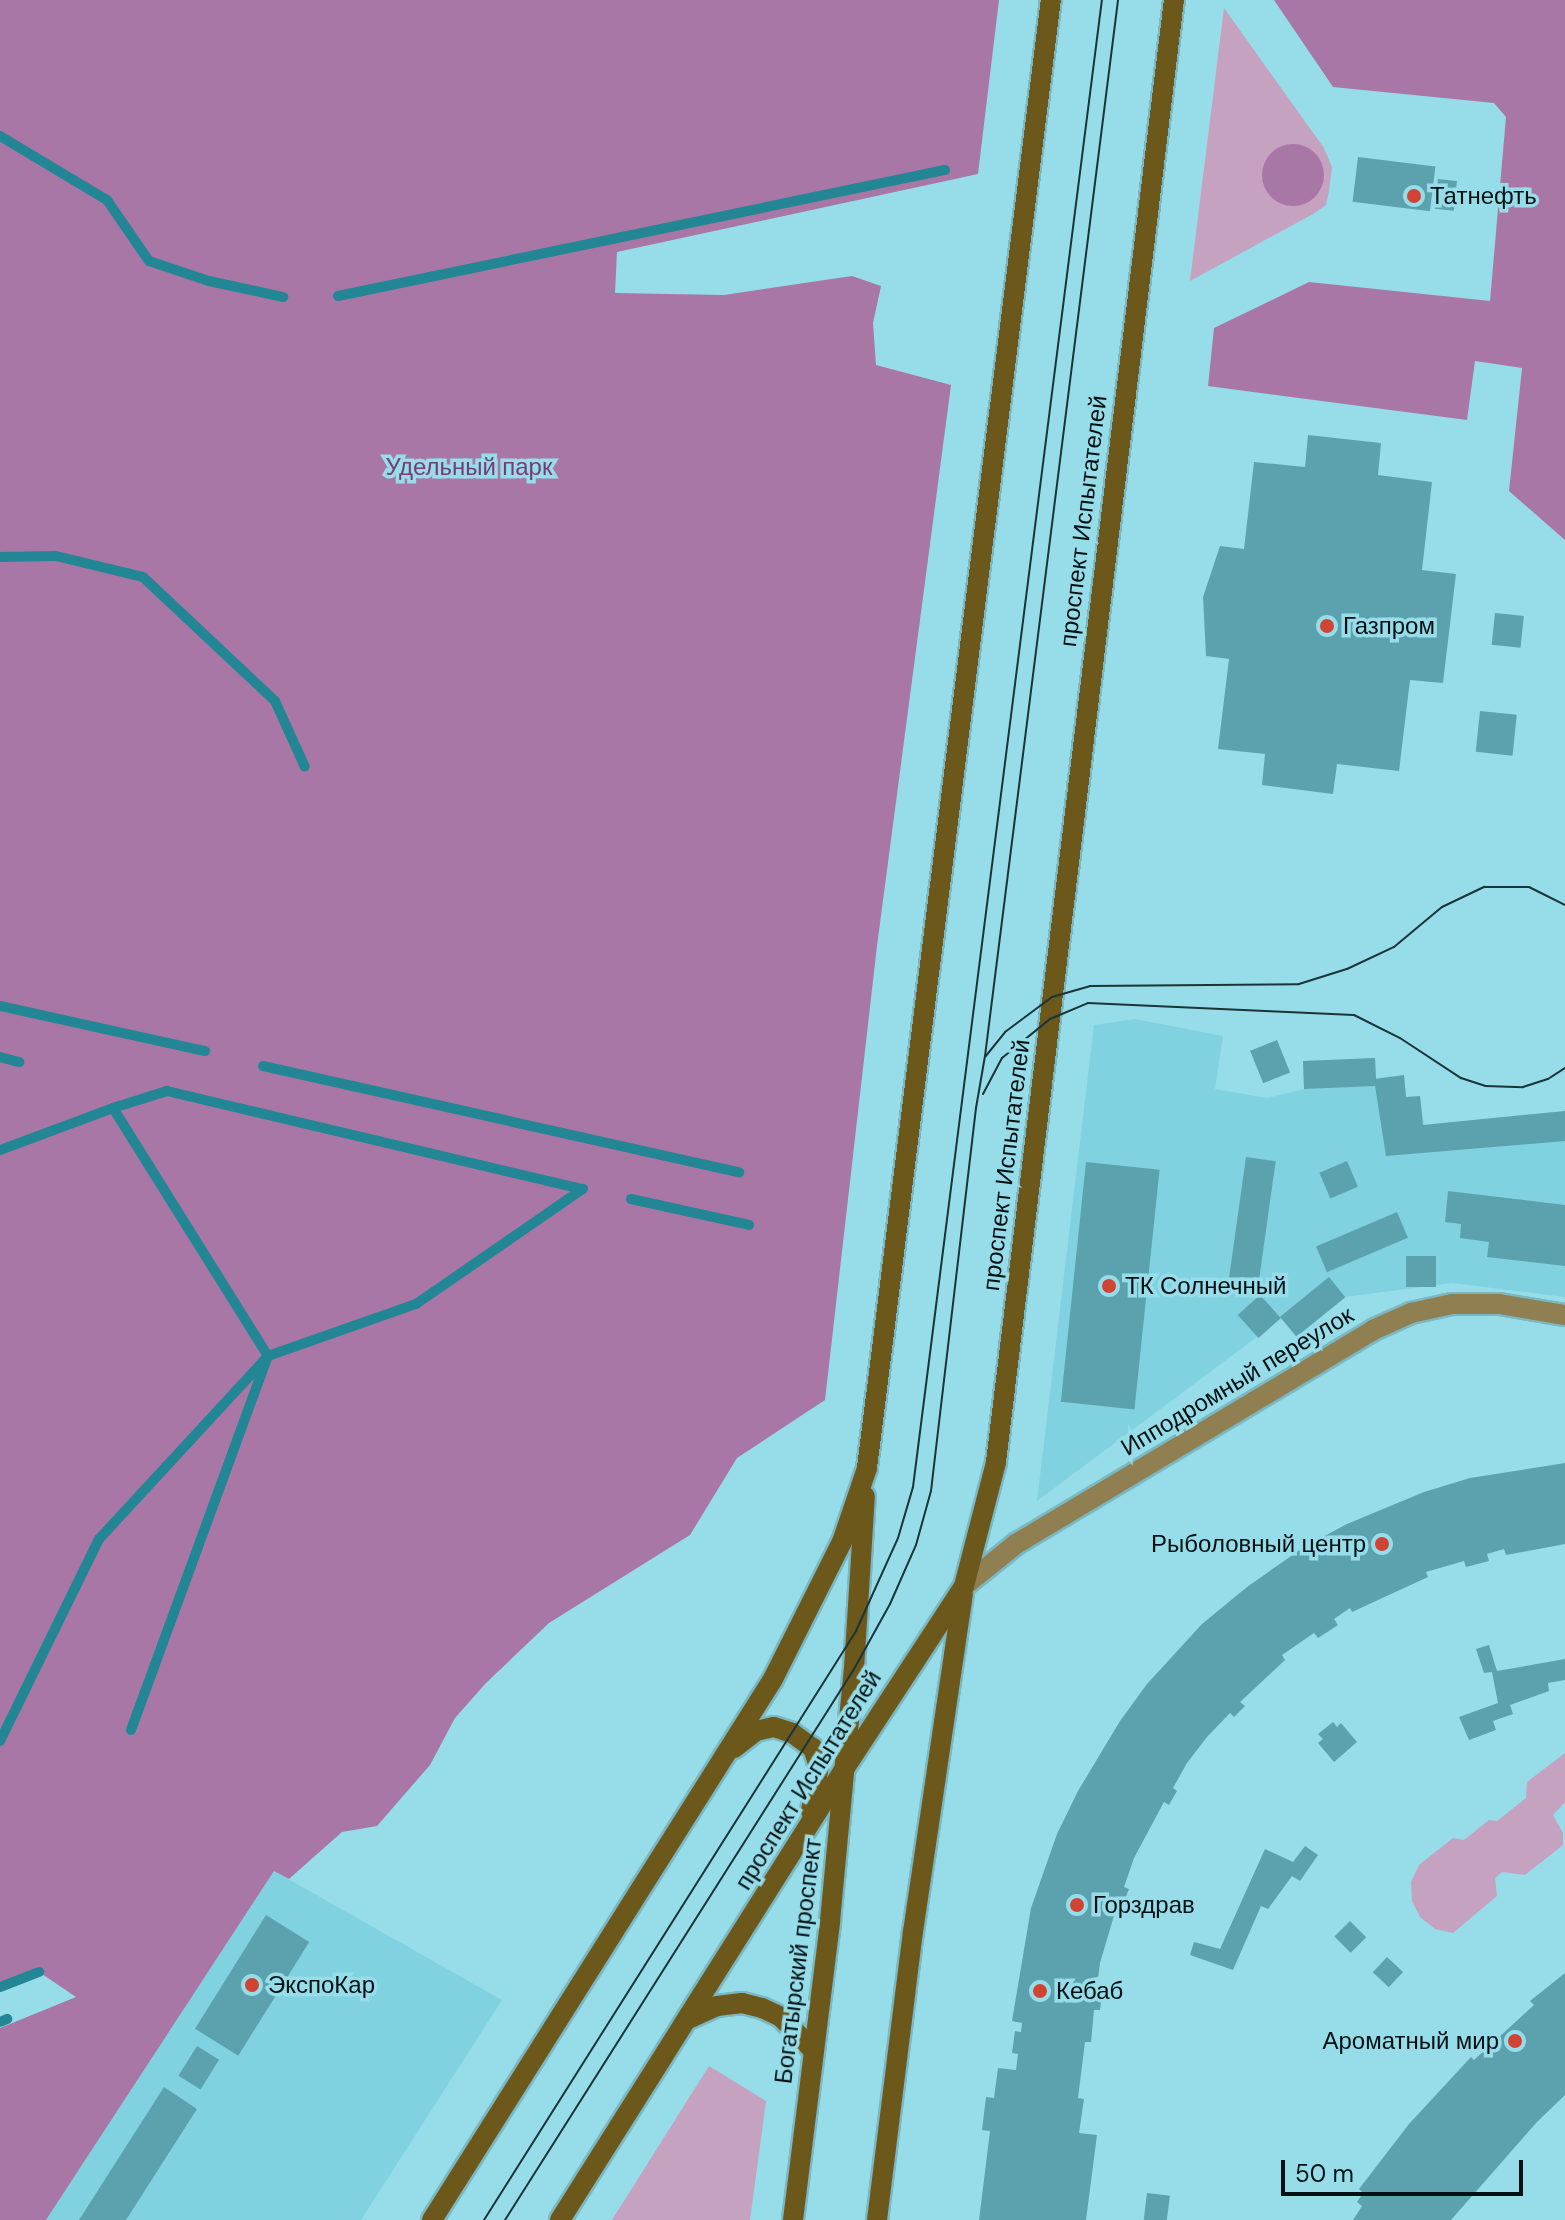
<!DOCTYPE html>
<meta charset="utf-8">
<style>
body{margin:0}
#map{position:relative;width:1565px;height:2220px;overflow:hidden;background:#96dde9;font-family:"DM Sans",sans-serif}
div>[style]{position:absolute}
.built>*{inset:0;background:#80d2e0}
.green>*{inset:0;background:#c4a2c0}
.forest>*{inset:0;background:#a977a5}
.round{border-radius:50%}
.stream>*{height:10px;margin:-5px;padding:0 5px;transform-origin:5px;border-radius:5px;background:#238695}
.building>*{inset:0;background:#5ca2ae;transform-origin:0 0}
.roads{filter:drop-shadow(2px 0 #7bb8c2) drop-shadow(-2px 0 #7bb8c2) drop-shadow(0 2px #7bb8c2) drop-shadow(0 -2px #7bb8c2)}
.street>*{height:20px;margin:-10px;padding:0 10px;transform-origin:10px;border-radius:10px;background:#907f50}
.secondary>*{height:20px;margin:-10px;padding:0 10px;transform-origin:10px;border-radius:10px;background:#6d581c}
.tram>*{height:2px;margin:-1px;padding:0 1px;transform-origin:1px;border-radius:1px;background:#1a3438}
.dots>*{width:22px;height:22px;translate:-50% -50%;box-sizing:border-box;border:4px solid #96dde9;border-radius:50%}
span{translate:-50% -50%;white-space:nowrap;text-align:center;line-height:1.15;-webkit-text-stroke:7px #96dde9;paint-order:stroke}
.poi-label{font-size:24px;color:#001013}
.left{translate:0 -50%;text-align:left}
.right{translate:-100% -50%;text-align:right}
.park-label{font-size:24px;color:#793a75}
.street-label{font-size:24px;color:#001013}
.scale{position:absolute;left:1281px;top:2160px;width:242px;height:36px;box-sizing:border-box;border:4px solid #001013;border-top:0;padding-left:10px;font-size:24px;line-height:28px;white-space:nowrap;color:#001013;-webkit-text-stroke:6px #96dde9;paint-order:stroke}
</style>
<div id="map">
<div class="built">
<i style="clip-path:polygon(1135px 1019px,1223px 1036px,1215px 1089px,1267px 1098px,1304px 1089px,1303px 1061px,1375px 1058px,1376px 1078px,1404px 1075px,1406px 1097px,1420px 1096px,1424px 1125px,1565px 1111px,1565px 1297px,1452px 1283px,1345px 1297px,1297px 1337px,1281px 1319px,1037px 1501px,1094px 1025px)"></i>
<i style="clip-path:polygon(274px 1871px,502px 2000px,361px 2220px,46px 2220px)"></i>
</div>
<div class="green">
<i style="clip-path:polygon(1224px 8px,1324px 148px,1332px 167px,1329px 191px,1326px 205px,1313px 214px,1190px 281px)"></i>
<i style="clip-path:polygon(1565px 1753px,1565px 1802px,1553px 1815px,1563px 1833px,1563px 1845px,1525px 1875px,1502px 1872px,1495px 1878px,1497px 1896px,1453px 1933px,1435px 1929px,1420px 1917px,1412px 1901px,1411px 1882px,1419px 1865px,1453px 1838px,1464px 1840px,1489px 1820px,1497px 1821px,1526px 1798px,1527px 1782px)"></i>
<i style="clip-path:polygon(709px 2066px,766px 2101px,750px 2220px,612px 2220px)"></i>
</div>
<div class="forest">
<i style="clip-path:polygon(0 0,999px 0,978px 174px,617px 252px,615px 293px,724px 295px,852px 276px,881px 286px,873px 323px,876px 365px,951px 385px,877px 946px,825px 1400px,737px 1458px,690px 1535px,549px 1623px,486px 1683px,455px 1718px,430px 1765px,377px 1826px,342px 1832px,289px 1879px,274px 1871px,46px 2220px,0 2220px,0 2028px,76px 1997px,39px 1972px,0 1987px)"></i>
<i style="clip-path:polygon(1274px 0,1565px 0,1565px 540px,1509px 491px,1522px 368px,1475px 361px,1467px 420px,1208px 386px,1214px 328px,1309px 282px,1490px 301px,1506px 117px,1494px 103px,1333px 87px)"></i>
<i class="round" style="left:1262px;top:144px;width:62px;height:62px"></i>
</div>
<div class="stream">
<i style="left:0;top:136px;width:125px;rotate:30.9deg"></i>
<i style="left:107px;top:200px;width:74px;rotate:55.5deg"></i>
<i style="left:149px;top:261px;width:63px;rotate:18.4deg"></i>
<i style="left:209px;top:281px;width:76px;rotate:12.2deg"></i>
<i style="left:338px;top:296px;width:620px;rotate:-11.73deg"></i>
<i style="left:0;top:557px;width:56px;rotate:-1deg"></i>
<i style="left:56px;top:556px;width:89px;rotate:13.6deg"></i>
<i style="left:143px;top:577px;width:181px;rotate:43.2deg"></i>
<i style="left:275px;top:701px;width:72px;rotate:65.6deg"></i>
<i style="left:0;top:1006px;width:210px;rotate:12.4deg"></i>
<i style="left:0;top:1057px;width:20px;rotate:15deg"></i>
<i style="left:263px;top:1066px;width:488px;rotate:12.6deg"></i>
<i style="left:113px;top:1108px;width:57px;rotate:-17.5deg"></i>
<i style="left:167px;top:1091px;width:427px;rotate:13.3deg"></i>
<i style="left:0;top:1150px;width:121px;rotate:-20.4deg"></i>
<i style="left:113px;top:1108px;width:292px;rotate:58deg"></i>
<i style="left:268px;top:1356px;width:249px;rotate:132.7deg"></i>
<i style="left:99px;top:1539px;width:225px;rotate:116.1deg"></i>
<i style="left:631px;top:1199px;width:121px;rotate:12.4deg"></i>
<i style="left:131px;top:1730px;width:398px;rotate:-69.9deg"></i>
<i style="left:268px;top:1356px;width:157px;rotate:-19.4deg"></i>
<i style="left:416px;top:1304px;width:203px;rotate:-34.6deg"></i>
<i style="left:0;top:1987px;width:42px;rotate:-21deg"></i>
<i style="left:0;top:2022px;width:8px;rotate:-23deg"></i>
</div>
<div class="building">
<i style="left:1358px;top:157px;width:78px;height:45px;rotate:7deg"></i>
<i style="left:1438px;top:179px;width:19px;height:30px;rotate:6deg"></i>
<i style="clip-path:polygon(1308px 435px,1381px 443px,1378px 475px,1432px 482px,1422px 570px,1456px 574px,1443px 683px,1410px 680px,1399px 771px,1337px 764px,1333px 794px,1262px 785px,1265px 754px,1218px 749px,1229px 659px,1206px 656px,1203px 597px,1220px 546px,1244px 549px,1254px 462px,1305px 467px)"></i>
<i style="left:1495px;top:613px;width:29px;height:32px;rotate:6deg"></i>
<i style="left:1480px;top:711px;width:37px;height:41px;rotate:6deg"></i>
<i style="left:1277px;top:1040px;width:35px;height:29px;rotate:68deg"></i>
<i style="clip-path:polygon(1375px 1058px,1376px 1079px,1404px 1075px,1406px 1097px,1420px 1096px,1423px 1125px,1565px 1111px,1565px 1141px,1386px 1156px,1375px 1086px,1304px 1089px,1303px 1061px)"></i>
<i style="left:1246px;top:1157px;width:30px;height:128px;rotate:8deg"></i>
<i style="left:1347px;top:1161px;width:28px;height:30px;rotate:67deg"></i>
<i style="left:1086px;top:1162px;width:74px;height:241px;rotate:6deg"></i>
<i style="clip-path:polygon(1448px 1191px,1565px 1205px,1565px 1266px,1487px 1257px,1489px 1242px,1460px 1238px,1461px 1224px,1445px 1222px)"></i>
<i style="left:1397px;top:1212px;width:28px;height:88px;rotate:67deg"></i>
<i style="left:1436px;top:1256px;width:31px;height:30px;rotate:90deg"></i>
<i style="left:1329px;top:1277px;width:26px;height:63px;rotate:51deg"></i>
<i style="left:1260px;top:1295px;width:31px;height:30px;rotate:48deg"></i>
<i style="clip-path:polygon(1565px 1463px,1565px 1544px,1506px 1555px,1504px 1549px,1487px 1554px,1489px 1561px,1466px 1567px,1464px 1561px,1426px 1572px,1428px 1577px,1352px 1612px,1350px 1608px,1334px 1619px,1338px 1625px,1318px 1638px,1314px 1633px,1282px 1655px,1285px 1660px,1240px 1702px,1245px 1706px,1234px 1717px,1230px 1713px,1207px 1737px,1187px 1763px,1173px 1788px,1177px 1791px,1169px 1805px,1164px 1802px,1134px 1858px,1124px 1887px,1129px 1889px,1123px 1904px,1118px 1902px,1100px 1963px,1096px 1994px,1102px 1995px,1100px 2010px,1094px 2010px,1091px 2042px,1085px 2042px,1078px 2098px,1084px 2099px,1079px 2133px,1097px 2135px,1086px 2220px,979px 2220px,990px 2131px,982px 2130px,986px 2097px,994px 2098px,998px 2068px,1016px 2070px,1018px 2054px,1012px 2053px,1015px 2031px,1021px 2032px,1022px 2023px,1012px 2021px,1031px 1908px,1057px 1834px,1078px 1791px,1120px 1721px,1147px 1684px,1202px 1624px,1247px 1587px,1304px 1547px,1347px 1524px,1424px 1492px,1470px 1478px)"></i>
<i style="clip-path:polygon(1489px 1645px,1497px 1671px,1565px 1659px,1565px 1680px,1548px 1683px,1549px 1691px,1510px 1705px,1513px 1714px,1493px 1721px,1496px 1730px,1469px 1740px,1459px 1717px,1498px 1703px,1492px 1672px,1484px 1673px,1476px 1649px)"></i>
<i style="clip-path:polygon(1333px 1722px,1337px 1727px,1341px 1723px,1357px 1742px,1334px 1762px,1318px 1743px,1323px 1739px,1318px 1734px)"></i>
<i style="clip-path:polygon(1305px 1846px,1318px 1855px,1300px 1881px,1292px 1876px,1268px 1909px,1261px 1906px,1233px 1970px,1190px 1955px,1194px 1942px,1220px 1949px,1265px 1849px,1293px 1862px)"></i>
<i style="left:266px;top:1915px;width:51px;height:134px;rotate:32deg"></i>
<i style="left:1350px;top:1921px;width:23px;height:22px;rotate:45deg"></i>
<i style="left:1387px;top:1957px;width:22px;height:21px;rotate:43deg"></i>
<i style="clip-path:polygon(1565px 1973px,1565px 2095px,1537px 2122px,1451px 2220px,1353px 2220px,1362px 2206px,1357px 2202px,1363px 2193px,1359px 2189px,1409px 2124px,1471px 2057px,1474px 2060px,1534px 2005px,1530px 2001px)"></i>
<i style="left:197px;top:2046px;width:26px;height:35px;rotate:32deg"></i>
<i style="clip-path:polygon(164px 2087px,197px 2109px,126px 2220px,79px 2220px)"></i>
<i style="left:1147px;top:2193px;width:23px;height:27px;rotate:7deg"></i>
</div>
<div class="roads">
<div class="street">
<i style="left:964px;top:1586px;width:67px;rotate:-38.9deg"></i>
<i style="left:1016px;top:1544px;width:416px;rotate:-30.9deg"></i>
<i style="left:1373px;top:1330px;width:42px;rotate:-24.1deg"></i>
<i style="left:1411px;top:1313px;width:42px;rotate:-12.4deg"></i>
<i style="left:1452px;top:1304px;width:47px"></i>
<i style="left:1499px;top:1304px;width:67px;rotate:9.5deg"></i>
</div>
<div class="secondary">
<i style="left:734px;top:1748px;width:28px;rotate:-38deg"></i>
<i style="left:756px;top:1731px;width:18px;rotate:-13deg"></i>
<i style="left:774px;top:1727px;width:19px;rotate:18deg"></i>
<i style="left:792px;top:1733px;width:26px;rotate:36deg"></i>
<i style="left:813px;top:1748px;width:19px;rotate:72deg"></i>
<i style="left:819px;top:1766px;width:46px;rotate:100.1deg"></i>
<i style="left:688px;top:2019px;width:32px;rotate:-24deg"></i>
<i style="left:717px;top:2006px;width:25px;rotate:-7deg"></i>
<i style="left:742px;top:2003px;width:21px;rotate:14deg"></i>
<i style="left:762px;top:2008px;width:21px;rotate:25deg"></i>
<i style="left:781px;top:2017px;width:47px;rotate:45.9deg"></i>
<i style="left:432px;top:2220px;width:640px;rotate:-57.78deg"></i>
<i style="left:773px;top:1679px;width:153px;rotate:-63.3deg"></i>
<i style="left:842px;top:1542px;width:78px;rotate:-71.3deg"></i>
<i style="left:867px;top:1468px;width:1479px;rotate:-82.86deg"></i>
<i style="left:560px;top:2220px;width:534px;rotate:-57.77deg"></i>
<i style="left:845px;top:1768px;width:217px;rotate:-56.8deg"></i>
<i style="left:964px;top:1586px;width:128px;rotate:-75.5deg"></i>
<i style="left:996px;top:1462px;width:1473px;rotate:-83.06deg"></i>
<i style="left:793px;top:2220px;width:301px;rotate:-82.9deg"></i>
<i style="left:830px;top:1921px;width:253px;rotate:-84.6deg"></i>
<i style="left:854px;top:1669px;width:173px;rotate:-86.4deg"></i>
<i style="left:877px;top:2220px;width:290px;rotate:-82.9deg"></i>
<i style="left:913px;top:1932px;width:342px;rotate:-81.6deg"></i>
</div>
</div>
<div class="tram">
<i style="left:985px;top:1057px;width:32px;rotate:-51deg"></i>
<i style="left:1005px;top:1032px;width:59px;rotate:-36.7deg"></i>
<i style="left:1052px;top:997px;width:40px;rotate:-16deg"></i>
<i style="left:1090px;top:986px;width:209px;rotate:-0.5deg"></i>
<i style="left:1299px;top:984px;width:50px;rotate:-17.4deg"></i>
<i style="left:1347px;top:969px;width:52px;rotate:-25.1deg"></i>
<i style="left:1394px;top:947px;width:62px;rotate:-39.8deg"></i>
<i style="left:1442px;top:907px;width:47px;rotate:-25.5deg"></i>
<i style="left:1484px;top:887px;width:45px"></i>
<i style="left:1529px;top:887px;width:40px;rotate:26.6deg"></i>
<i style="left:983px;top:1094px;width:41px;rotate:-62.2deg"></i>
<i style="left:1002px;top:1058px;width:62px;rotate:-39.1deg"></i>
<i style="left:1050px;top:1019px;width:41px;rotate:-22.8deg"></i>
<i style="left:1088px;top:1003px;width:266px;rotate:2.6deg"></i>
<i style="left:1354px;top:1015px;width:51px;rotate:26.6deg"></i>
<i style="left:1400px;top:1038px;width:73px;rotate:33.3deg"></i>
<i style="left:1461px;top:1078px;width:25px;rotate:18deg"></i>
<i style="left:1485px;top:1086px;width:38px;rotate:2deg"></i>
<i style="left:1523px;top:1087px;width:26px;rotate:-18deg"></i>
<i style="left:1548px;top:1079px;width:20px;rotate:-33deg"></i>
<i style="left:484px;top:2220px;width:697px;rotate:-57.72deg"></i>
<i style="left:856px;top:1631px;width:102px;rotate:-65.7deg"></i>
<i style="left:898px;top:1538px;width:53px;rotate:-73.6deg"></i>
<i style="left:913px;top:1487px;width:1499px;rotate:-82.76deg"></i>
<i style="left:505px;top:2220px;width:652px;rotate:-57.65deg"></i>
<i style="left:854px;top:1669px;width:74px;rotate:-61deg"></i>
<i style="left:890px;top:1604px;width:64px;rotate:-66.2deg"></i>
<i style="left:916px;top:1545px;width:56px;rotate:-74.5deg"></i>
<i style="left:931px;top:1491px;width:386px;rotate:-83.3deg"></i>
<i style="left:976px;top:1108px;width:53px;rotate:-80.2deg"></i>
<i style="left:985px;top:1056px;width:1064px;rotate:-82.82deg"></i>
</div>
<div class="dots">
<i style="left:1414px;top:196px;background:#d14434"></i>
<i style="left:1327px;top:626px;background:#d14434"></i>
<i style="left:1109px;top:1286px;background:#d14434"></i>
<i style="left:1382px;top:1544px;background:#d14434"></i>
<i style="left:1077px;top:1905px;background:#d14434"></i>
<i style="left:252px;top:1985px;background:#d14434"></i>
<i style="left:1040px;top:1991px;background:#d14434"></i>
<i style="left:1515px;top:2041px;background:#d14434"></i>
</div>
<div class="poi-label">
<span class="left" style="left:1430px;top:196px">Татнефть</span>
<span class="left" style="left:1343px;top:626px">Газпром</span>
<span class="left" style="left:1125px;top:1286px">ТК Солнечный</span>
<span class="right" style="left:1366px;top:1544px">Рыболовный центр</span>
<span class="left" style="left:1093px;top:1905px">Горздрав</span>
<span class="left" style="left:268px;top:1985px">ЭкспоКар</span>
<span class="left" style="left:1056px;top:1991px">Кебаб</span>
<span class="right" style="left:1499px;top:2041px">Ароматный мир</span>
</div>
<div class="park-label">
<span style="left:469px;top:467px">Удельный парк</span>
</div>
<div class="street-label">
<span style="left:1083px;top:521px;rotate:-83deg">проспект Испытателей</span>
<span style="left:1006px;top:1165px;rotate:-83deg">проспект Испытателей</span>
<span style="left:1237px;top:1381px;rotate:-31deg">Ипподромный переулок</span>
<span style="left:808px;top:1780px;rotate:-58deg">проспект Испытателей</span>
<span style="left:798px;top:1961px;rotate:-83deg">Богатырский проспект</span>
</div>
<div class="scale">50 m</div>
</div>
